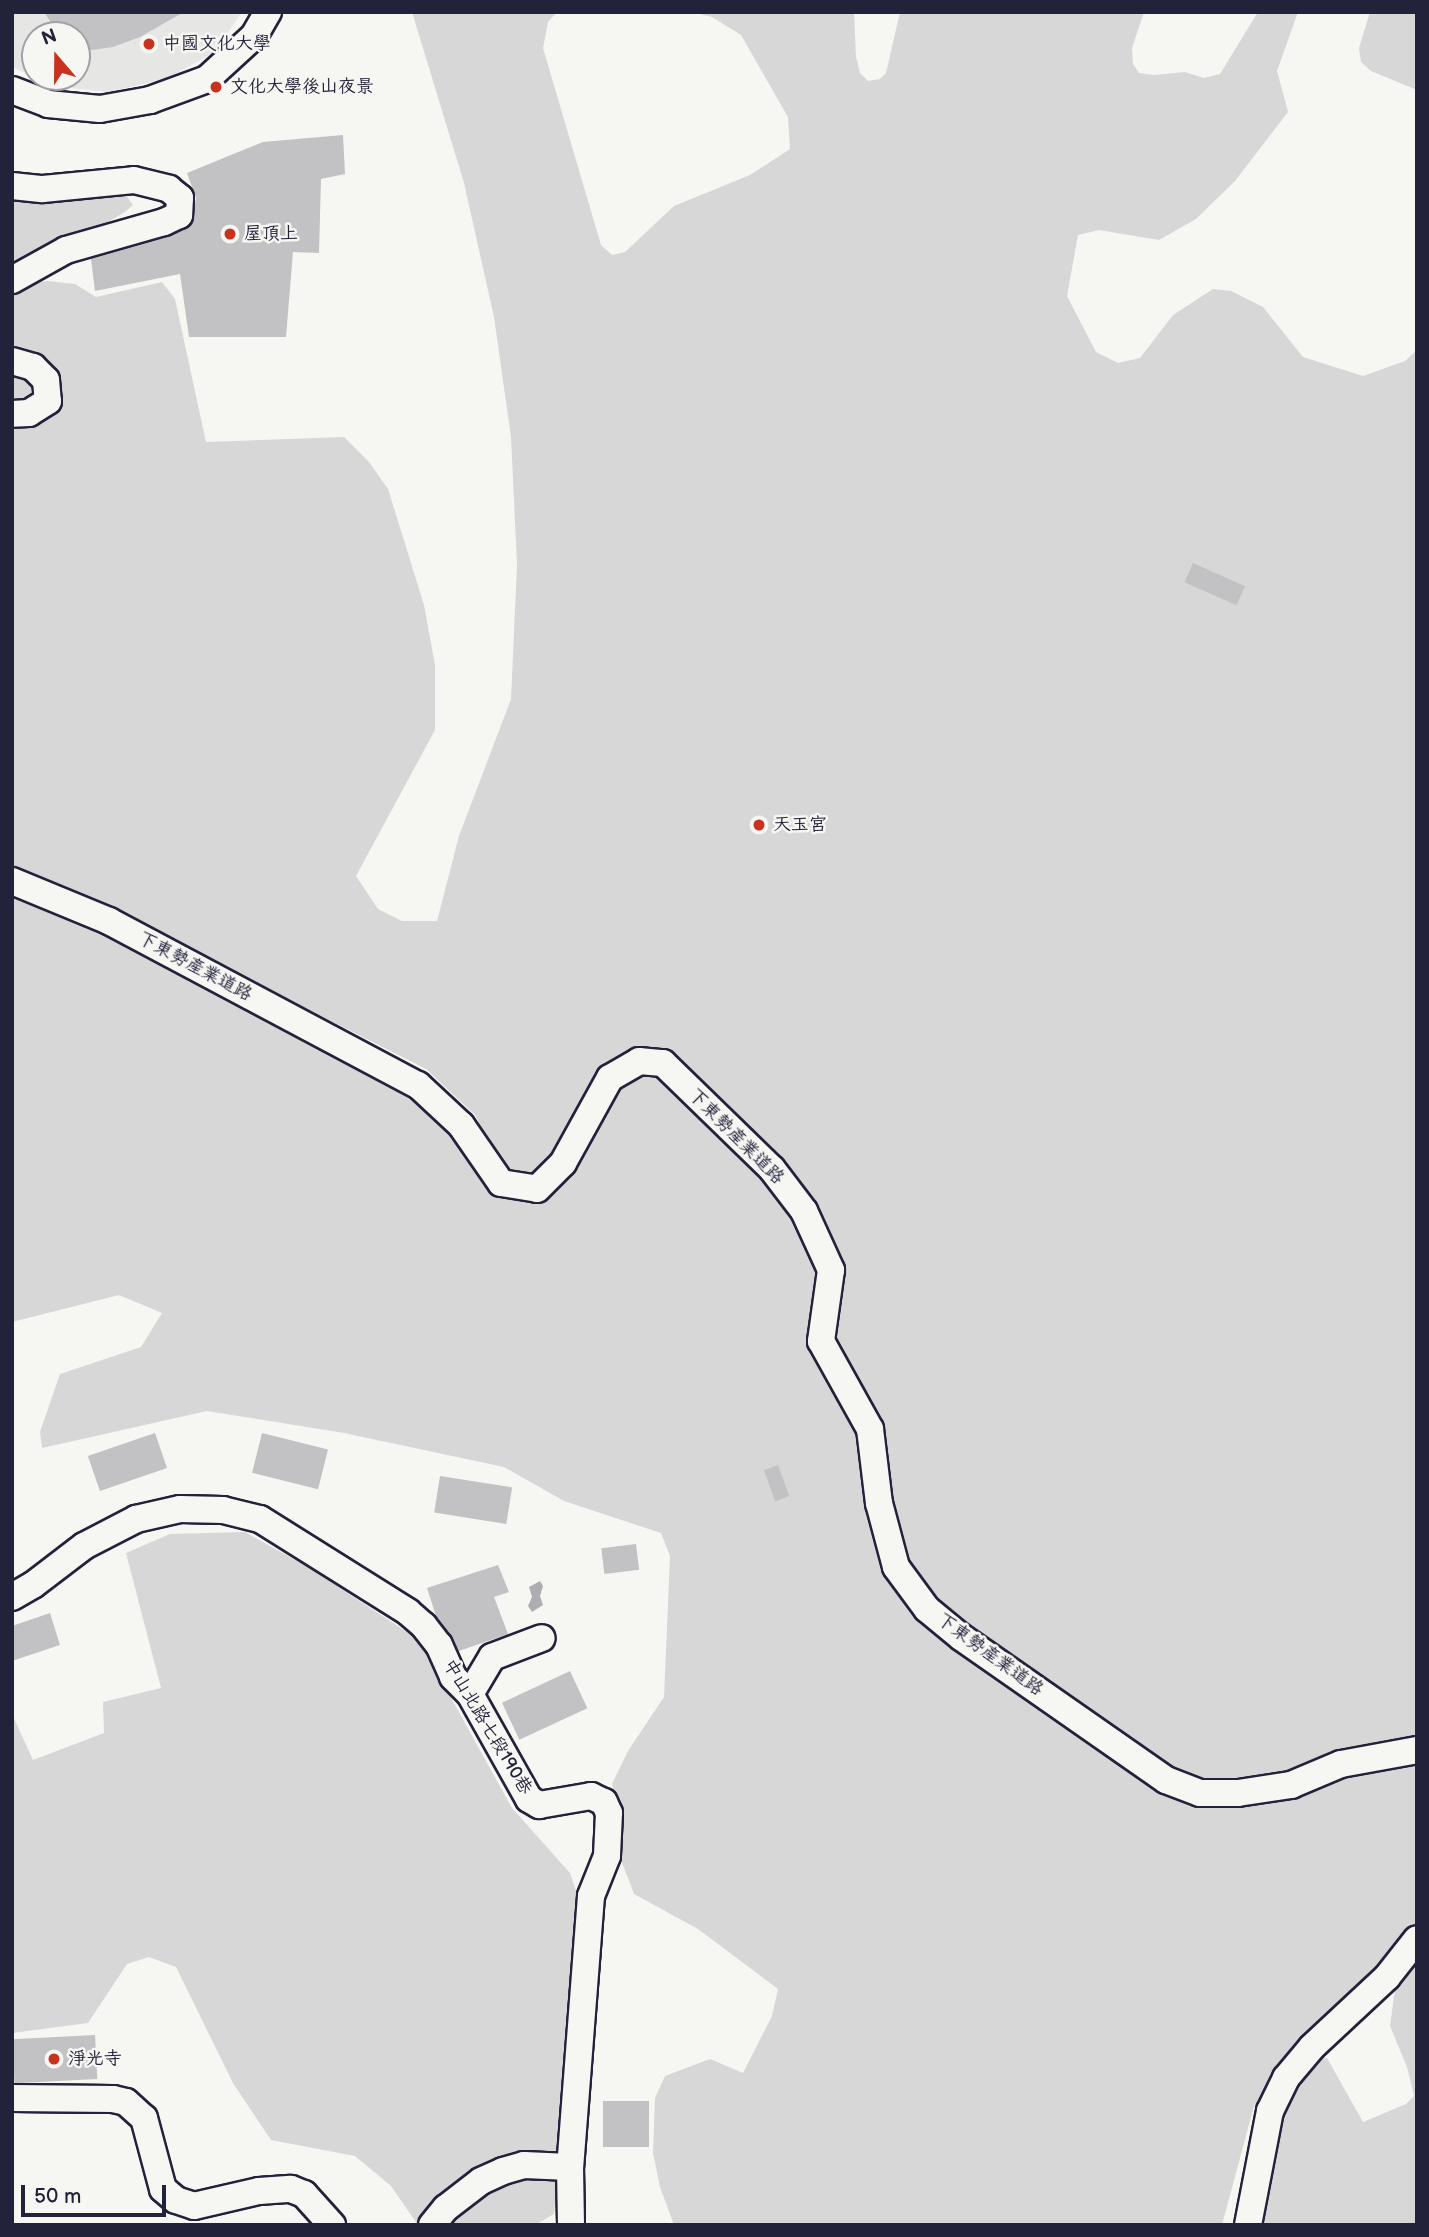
<!DOCTYPE html>
<meta charset="utf-8">
<style>
body{margin:0}
#map{position:relative;width:1429px;height:2237px;overflow:hidden;background:#f6f6f2;font-family:"Balsamiq Sans","LXGW WenKai TC",sans-serif}
div>[style]{position:absolute}
.built>*{inset:0;background:#e6e6e4}
.green>*{inset:0;background:#d7d7d7}
.water>*{inset:0;background:#adadb3}
.building>*{inset:0;background:#c2c2c4;transform-origin:0 0}
.roads{filter:drop-shadow(2px 0 #22223b) drop-shadow(-2px 0 #22223b) drop-shadow(0 2px #22223b) drop-shadow(0 -2px #22223b)}
.minor>*{height:26px;margin:-13px;padding:0 13px;transform-origin:13px;border-radius:13px;background:#f6f6f2}
.dots>*{width:19px;height:19px;translate:-50% -50%;box-sizing:border-box;border:4px solid #f6f6f2;border-radius:50%}
span{translate:-50% -50%;white-space:nowrap;text-align:center;line-height:1.15;-webkit-text-stroke:5px #f6f6f2;paint-order:stroke}
.poi-label{font-size:18px;color:#22223b}
.left{translate:0 -50%;text-align:left}
.street-label{font-size:18px;color:#22223b}
.frame{position:absolute;inset:0;border:14px solid #22223b;pointer-events:none}
.north{position:absolute;left:21px;top:21px;width:70px;height:70px;box-sizing:border-box;background:#f6f6f2;border:2px solid #a1a1a9;border-radius:50%;rotate:340deg;font-size:19px;font-weight:700;line-height:28px;text-align:center;color:#22223b}
.north::after{content:'';display:block;margin:auto;width:24px;height:32px;background:#c8321e;clip-path:polygon(50% 0,100% 100%,50% 72%,0 100%)}
.scale{position:absolute;left:21px;top:2185px;width:145px;height:32px;box-sizing:border-box;border:4px solid #22223b;border-top:0;padding-left:9px;font-size:21px;line-height:24px;white-space:nowrap;color:#22223b;-webkit-text-stroke:5px #f6f6f2;paint-order:stroke}
</style>
<div id="map">
<div class="built">
<i style="clip-path:polygon(evenodd,12px 12px,242px 12px,215px 52px,166px 79px,107px 92px,54px 86px,12px 67px,12px 12px,35px 35px,77px 35px,77px 77px,35px 77px,35px 35px)"></i>
</div>
<div class="green">
<i style="clip-path:polygon(412px 12px,557px 12px,548px 22px,543px 48px,601px 245px,612px 255px,625px 252px,674px 206px,750px 175px,790px 149px,788px 117px,741px 35px,712px 17px,692px 12px,854px 12px,856px 57px,860px 73px,868px 81px,880px 79px,886px 73px,900px 12px,1144px 12px,1132px 48px,1133px 64px,1139px 73px,1154px 75px,1185px 72px,1204px 78px,1220px 74px,1258px 12px,1298px 12px,1277px 71px,1288px 112px,1235px 181px,1196px 219px,1159px 240px,1099px 230px,1078px 235px,1067px 296px,1096px 352px,1118px 363px,1140px 358px,1173px 315px,1213px 289px,1231px 291px,1263px 307px,1303px 357px,1363px 376px,1405px 361px,1417px 350px,1417px 1745px,1292px 1780px,1204px 1786px,1166px 1772px,936px 1605px,904px 1561px,830px 1339px,811px 1209px,637px 1055px,537px 1181px,505px 1176px,475px 1115px,426px 1069px,120px 914px,12px 869px,12px 423px,55px 407px,12px 357px,12px 288px,47px 281px,75px 284px,96px 297px,162px 282px,175px 299px,206px 442px,344px 437px,369px 462px,388px 489px,424px 605px,435px 665px,435px 730px,356px 876px,378px 909px,402px 921px,437px 921px,459px 836px,511px 699px,517px 565px,511px 437px,494px 317px,464px 183px)"></i>
<i style="clip-path:polygon(1370px 12px,1417px 12px,1417px 90px,1371px 71px,1361px 62px,1359px 48px)"></i>
<i style="clip-path:polygon(125px 194px,133px 205px,125px 212px,12px 277px,12px 195px)"></i>
<i style="clip-path:polygon(12px 368px,28px 371px,39px 398px,12px 407px)"></i>
<i style="clip-path:polygon(12px 892px,104px 929px,404px 1096px,456px 1129px,539px 1195px,613px 1083px,642px 1067px,665px 1072px,798px 1216px,822px 1272px,814px 1344px,863px 1433px,888px 1570px,1196px 1800px,1345px 1770px,1417px 1760px,1417px 1924px,1379px 1973px,1296px 2042px,1254px 2106px,1222px 2225px,674px 2225px,660px 2187px,653px 2153px,655px 2098px,665px 2076px,710px 2059px,743px 2073px,772px 2016px,778px 1989px,698px 1929px,634px 1894px,621px 1860px,623px 1827px,612px 1784px,628px 1751px,664px 1697px,670px 1556px,661px 1533px,564px 1501px,504px 1467px,344px 1433px,207px 1411px,42px 1448px,40px 1432px,60px 1374px,141px 1347px,162px 1313px,119px 1295px,12px 1322px)"></i>
<i style="clip-path:polygon(245px 1532px,311px 1569px,419px 1640px,512px 1808px,570px 1873px,581px 1906px,554px 2214px,535px 2225px,418px 2225px,391px 2186px,355px 2156px,271px 2140px,233px 2083px,176px 1967px,149px 1957px,127px 1964px,88px 2023px,12px 2033px,12px 1714px,33px 1760px,104px 1733px,103px 1702px,161px 1688px,126px 1553px,170px 1534px)"></i>
<i style="clip-path:polygon(1417px 1960px,1417px 2225px,1258px 2225px,1278px 2114px,1315px 2059px,1327px 2058px,1363px 2122px,1406px 2104px,1414px 2096px,1407px 2067px,1390px 2026px,1395px 1989px)"></i>
</div>
<div class="water">
<i style="clip-path:polygon(540px 1581px,543px 1586px,540px 1596px,543px 1605px,532px 1612px,528px 1606px,532px 1597px,529px 1587px)"></i>
</div>
<div class="building">
<i style="clip-path:polygon(44px 12px,184px 12px,140px 37px,113px 47px,92px 50px,77px 47px,77px 35px,59px 35px)"></i>
<i style="clip-path:polygon(343px 135px,345px 174px,321px 179px,319px 253px,293px 252px,286px 337px,189px 337px,180px 274px,95px 291px,91px 259px,168px 237px,192px 224px,196px 198px,187px 173px,263px 142px)"></i>
<i style="left:1193px;top:563px;width:57px;height:21px;rotate:24deg"></i>
<i style="left:155px;top:1433px;width:37px;height:71px;rotate:71deg"></i>
<i style="left:262px;top:1433px;width:68px;height:41px;rotate:14deg"></i>
<i style="left:778px;top:1465px;width:33px;height:15px;rotate:70deg"></i>
<i style="left:440px;top:1476px;width:73px;height:37px;rotate:9deg"></i>
<i style="left:636px;top:1544px;width:26px;height:35px;rotate:83deg"></i>
<i style="clip-path:polygon(498px 1565px,509px 1592px,494px 1597px,508px 1634px,459px 1651px,436px 1616px,427px 1588px)"></i>
<i style="clip-path:polygon(50px 1613px,60px 1645px,12px 1661px,12px 1626px)"></i>
<i style="left:570px;top:1671px;width:41px;height:75px;rotate:65deg"></i>
<i style="left:95px;top:2035px;width:44px;height:83px;rotate:87deg"></i>
<i style="left:603px;top:2101px;width:46px;height:46px"></i>
</div>
<div class="roads">
<div class="minor">
<i style="left:12px;top:90px;width:39px;rotate:21deg"></i>
<i style="left:48px;top:104px;width:52px;rotate:5.5deg"></i>
<i style="left:100px;top:109px;width:51px;rotate:-10.2deg"></i>
<i style="left:150px;top:100px;width:61px;rotate:-20.2deg"></i>
<i style="left:207px;top:79px;width:64px;rotate:-42.5deg"></i>
<i style="left:254px;top:36px;width:28px;rotate:-60deg"></i>
<i style="left:12px;top:186px;width:31px;rotate:6deg"></i>
<i style="left:43px;top:189px;width:91px;rotate:-5.6deg"></i>
<i style="left:134px;top:180px;width:36px;rotate:14deg"></i>
<i style="left:169px;top:189px;width:14px;rotate:39deg"></i>
<i style="left:180px;top:198px;width:17px;rotate:93deg"></i>
<i style="left:179px;top:215px;width:17px;rotate:155deg"></i>
<i style="left:164px;top:222px;width:102px;rotate:164.1deg"></i>
<i style="left:66px;top:250px;width:62px;rotate:150.9deg"></i>
<i style="left:12px;top:361px;width:22px;rotate:16deg"></i>
<i style="left:33px;top:367px;width:18px;rotate:45deg"></i>
<i style="left:46px;top:380px;width:21px;rotate:85deg"></i>
<i style="left:48px;top:401px;width:22px;rotate:148deg"></i>
<i style="left:29px;top:413px;width:17px;rotate:177deg"></i>
<i style="left:12px;top:881px;width:105px;rotate:22.4deg"></i>
<i style="left:109px;top:921px;width:350px;rotate:28deg"></i>
<i style="left:418px;top:1085px;width:59px;rotate:42.9deg"></i>
<i style="left:461px;top:1125px;width:70px;rotate:55.4deg"></i>
<i style="left:501px;top:1183px;width:36px;rotate:9deg"></i>
<i style="left:537px;top:1189px;width:37px;rotate:-45deg"></i>
<i style="left:563px;top:1163px;width:97px;rotate:-61.1deg"></i>
<i style="left:610px;top:1078px;width:34px;rotate:-30deg"></i>
<i style="left:639px;top:1061px;width:24px;rotate:5deg"></i>
<i style="left:663px;top:1063px;width:152px;rotate:44.2deg"></i>
<i style="left:772px;top:1169px;width:53px;rotate:52.7deg"></i>
<i style="left:804px;top:1211px;width:65px;rotate:65.4deg"></i>
<i style="left:831px;top:1270px;width:72px;rotate:98deg"></i>
<i style="left:821px;top:1341px;width:101px;rotate:60.9deg"></i>
<i style="left:870px;top:1429px;width:75px;rotate:83.1deg"></i>
<i style="left:879px;top:1503px;width:66px;rotate:75.1deg"></i>
<i style="left:896px;top:1567px;width:52px;rotate:53.6deg"></i>
<i style="left:927px;top:1609px;width:44px;rotate:39.5deg"></i>
<i style="left:961px;top:1637px;width:250px;rotate:34.9deg"></i>
<i style="left:1166px;top:1780px;width:36px;rotate:21deg"></i>
<i style="left:1200px;top:1793px;width:38px"></i>
<i style="left:1238px;top:1793px;width:54px;rotate:-8.6deg"></i>
<i style="left:1291px;top:1785px;width:54px;rotate:-22.8deg"></i>
<i style="left:1341px;top:1764px;width:77px;rotate:-10.4deg"></i>
<i style="left:12px;top:1597px;width:24px;rotate:-30deg"></i>
<i style="left:33px;top:1585px;width:64px;rotate:-37.4deg"></i>
<i style="left:84px;top:1546px;width:59px;rotate:-27.4deg"></i>
<i style="left:136px;top:1519px;width:45px;rotate:-12.8deg"></i>
<i style="left:180px;top:1509px;width:43px;rotate:1.3deg"></i>
<i style="left:223px;top:1510px;width:38px;rotate:14deg"></i>
<i style="left:260px;top:1519px;width:175px;rotate:32.1deg"></i>
<i style="left:408px;top:1612px;width:21px;rotate:41deg"></i>
<i style="left:424px;top:1626px;width:24px;rotate:52deg"></i>
<i style="left:439px;top:1645px;width:35px;rotate:66deg"></i>
<i style="left:453px;top:1677px;width:24px;rotate:45deg"></i>
<i style="left:470px;top:1694px;width:120px;rotate:60.7deg"></i>
<i style="left:529px;top:1799px;width:12px;rotate:31deg"></i>
<i style="left:539px;top:1805px;width:53px;rotate:-9.8deg"></i>
<i style="left:591px;top:1796px;width:14px;rotate:25deg"></i>
<i style="left:604px;top:1802px;width:12px;rotate:66deg"></i>
<i style="left:609px;top:1813px;width:43px;rotate:92.7deg"></i>
<i style="left:607px;top:1856px;width:43px;rotate:111.8deg"></i>
<i style="left:591px;top:1896px;width:272px;rotate:94.4deg"></i>
<i style="left:570px;top:2167px;width:58px;rotate:89deg"></i>
<i style="left:470px;top:1694px;width:43px;rotate:-59.3deg"></i>
<i style="left:492px;top:1657px;width:53px;rotate:-20.8deg"></i>
<i style="left:12px;top:2098px;width:101px;rotate:0.6deg"></i>
<i style="left:113px;top:2099px;width:13px;rotate:13deg"></i>
<i style="left:126px;top:2102px;width:24px;rotate:42deg"></i>
<i style="left:144px;top:2118px;width:73px;rotate:75deg"></i>
<i style="left:163px;top:2189px;width:17px;rotate:40deg"></i>
<i style="left:176px;top:2200px;width:19px;rotate:18deg"></i>
<i style="left:194px;top:2206px;width:67px;rotate:-13deg"></i>
<i style="left:259px;top:2191px;width:32px;rotate:-4deg"></i>
<i style="left:291px;top:2189px;width:14px;rotate:21deg"></i>
<i style="left:304px;top:2194px;width:42px;rotate:47.9deg"></i>
<i style="left:432px;top:2225px;width:22px;rotate:-51deg"></i>
<i style="left:446px;top:2208px;width:44px;rotate:-37.6deg"></i>
<i style="left:481px;top:2181px;width:24px;rotate:-24deg"></i>
<i style="left:503px;top:2171px;width:22px;rotate:-16deg"></i>
<i style="left:524px;top:2165px;width:46px;rotate:2.5deg"></i>
<i style="left:1248px;top:2225px;width:116px;rotate:-79.1deg"></i>
<i style="left:1270px;top:2111px;width:37px;rotate:-64deg"></i>
<i style="left:1286px;top:2078px;width:40px;rotate:-50deg"></i>
<i style="left:1312px;top:2047px;width:103px;rotate:-43deg"></i>
<i style="left:1387px;top:1977px;width:48px;rotate:-51.7deg"></i>
</div>
</div>
<div class="dots">
<i style="left:149px;top:44px;background:#c8321e"></i>
<i style="left:216px;top:87px;background:#c8321e"></i>
<i style="left:230px;top:234px;background:#c8321e"></i>
<i style="left:759px;top:825px;background:#c8321e"></i>
<i style="left:54px;top:2059px;background:#c8321e"></i>
</div>
<div class="poi-label">
<span class="left" style="left:163px;top:44px">中國文化大學</span>
<span class="left" style="left:230px;top:87px">文化大學後山夜景</span>
<span class="left" style="left:244px;top:234px">屋頂上</span>
<span class="left" style="left:773px;top:825px">天玉宮</span>
<span class="left" style="left:68px;top:2059px">淨光寺</span>
</div>
<div class="street-label">
<span style="left:195px;top:967px;rotate:28deg">下東勢產業道路</span>
<span style="left:736px;top:1137px;rotate:45deg">下東勢產業道路</span>
<span style="left:990px;top:1655px;rotate:36deg">下東勢產業道路</span>
<span style="left:487px;top:1727px;rotate:59deg">中山北路七段190巷</span>
</div>
<div class="frame"></div>
<div class="north">N</div>
<div class="scale">50 m</div>
</div>
